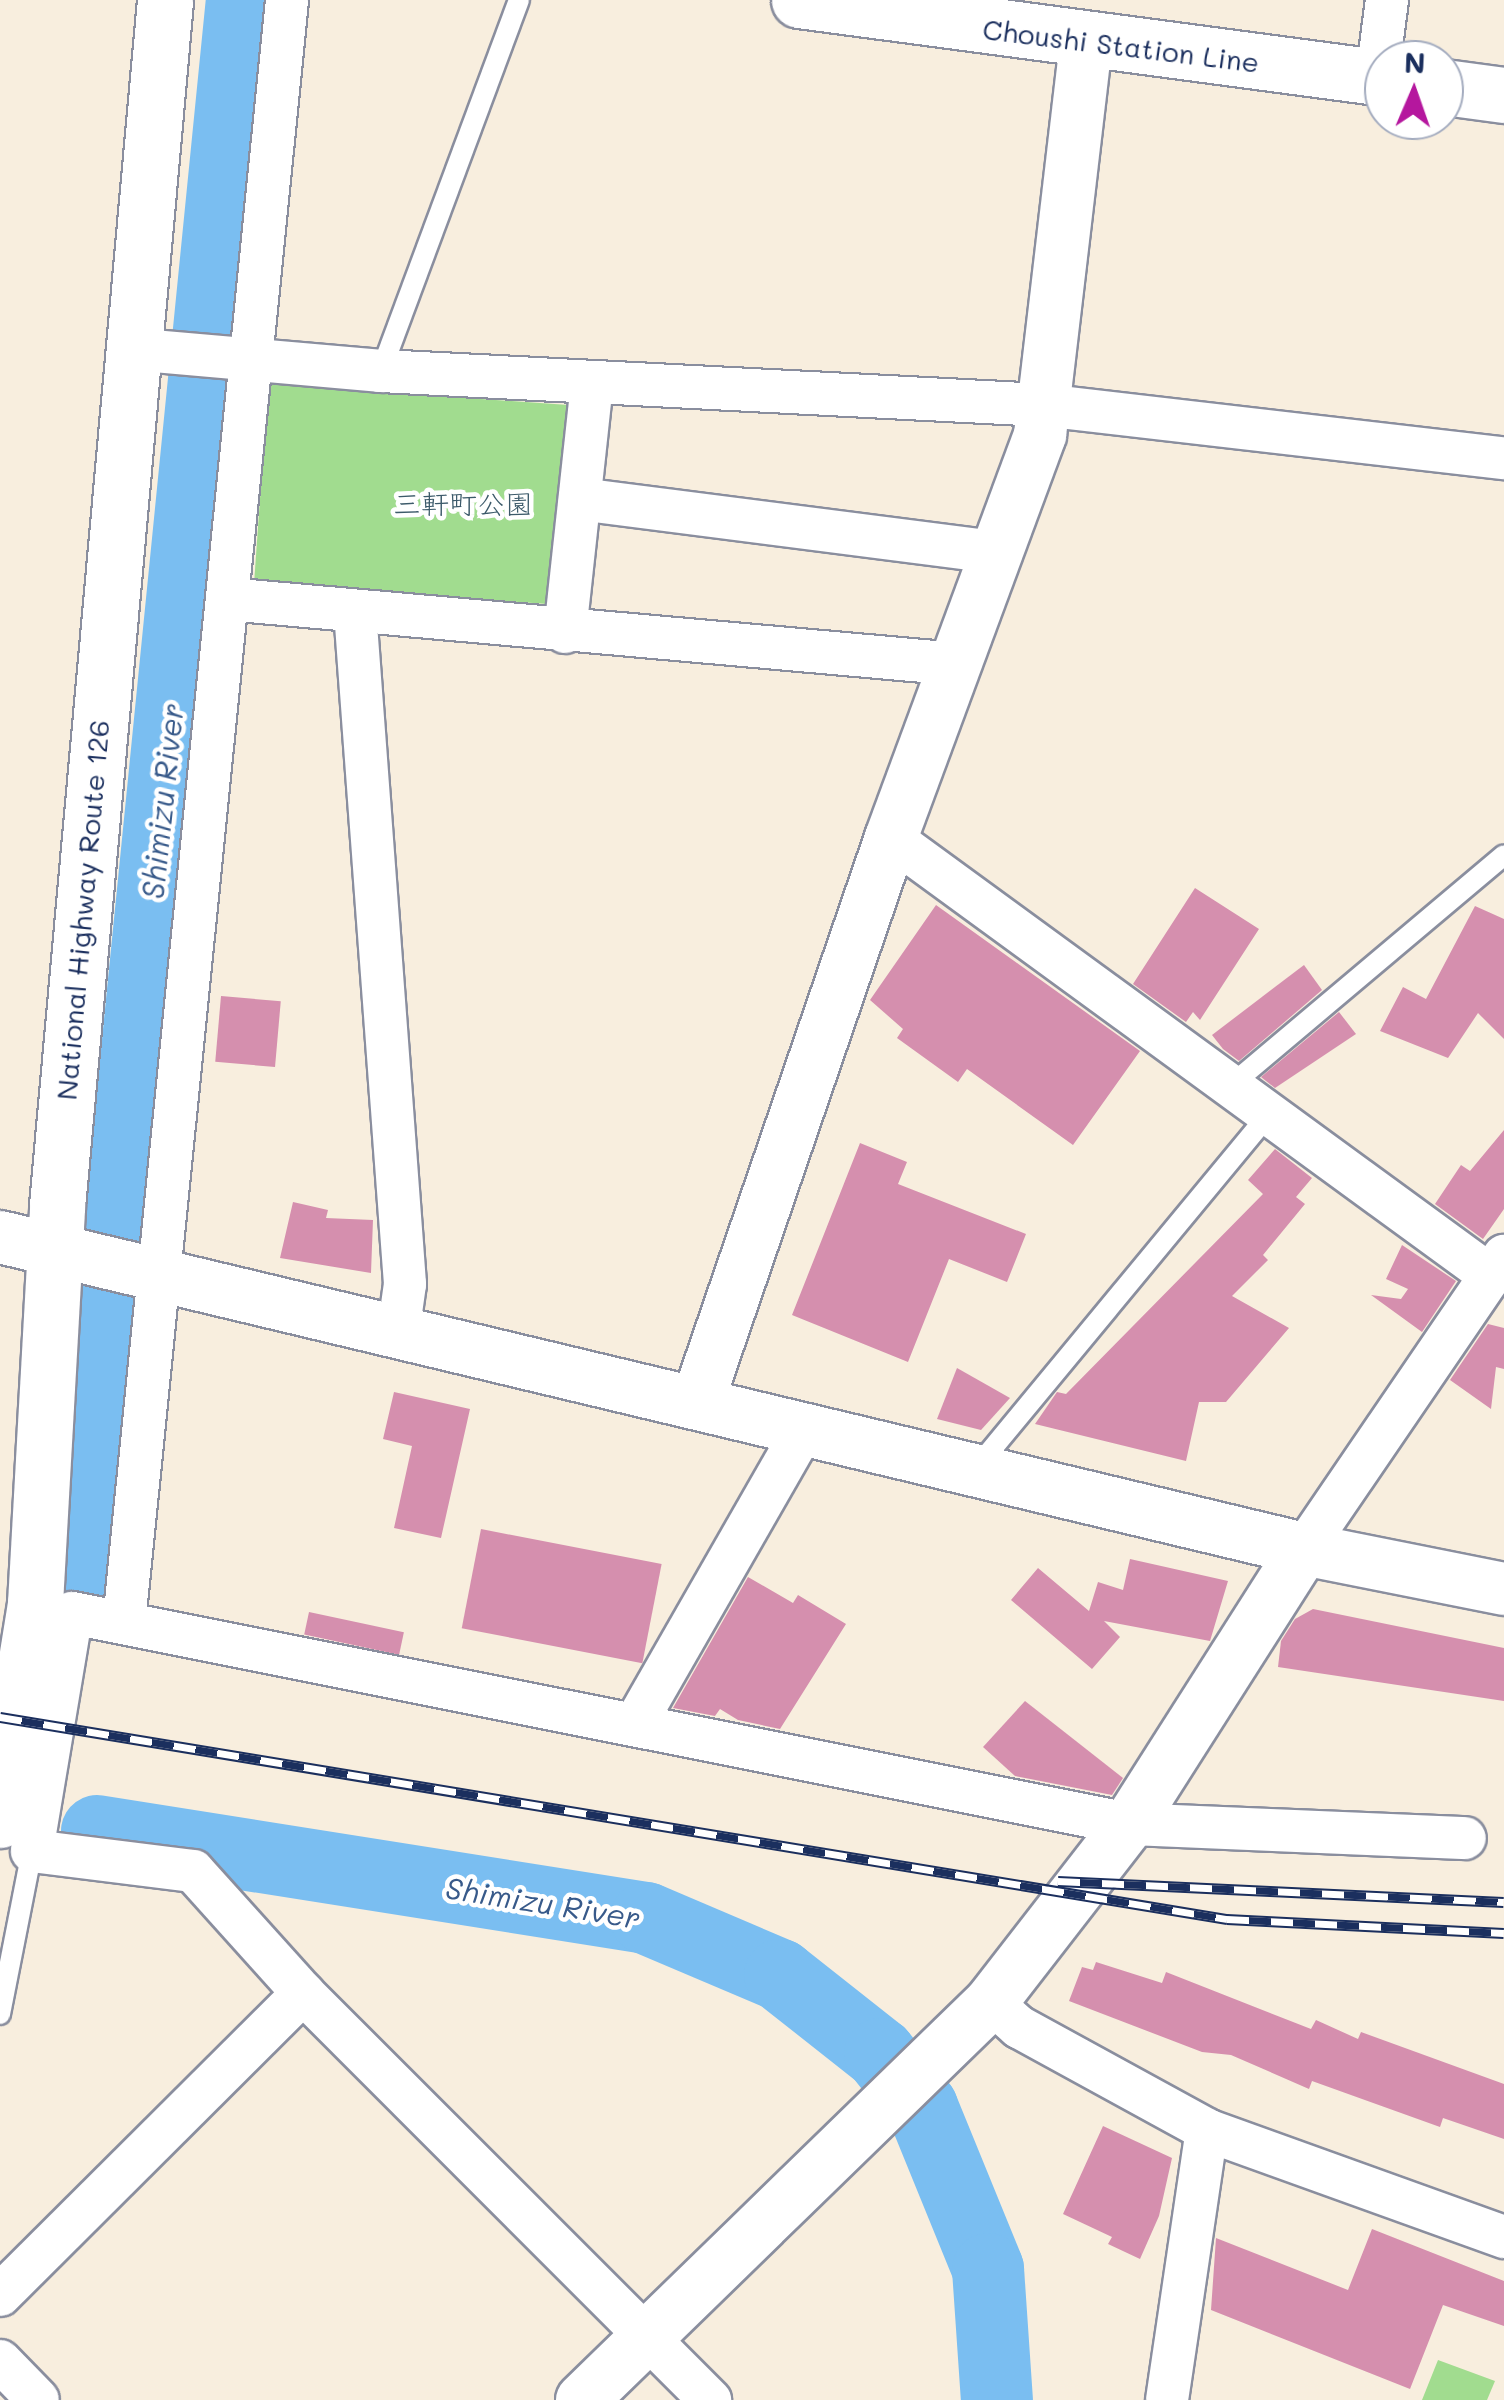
<!DOCTYPE html>
<meta charset="utf-8">
<style>
body{margin:0}
#map{position:relative;width:1504px;height:2400px;overflow:hidden;background:#f8eede;font-family:Mali,"Klee One",sans-serif}
div>[style]{position:absolute}
.green>*{inset:0;background:#a1dc8f;transform-origin:0 0}
.river>*{height:72px;margin:-36px;padding:0 36px;transform-origin:36px;border-radius:36px;background:#7abef1}
.building>*{inset:0;background:#d58fae;transform-origin:0 0}
.roads{filter:drop-shadow(2px 0 #8a8e9e) drop-shadow(-2px 0 #8a8e9e) drop-shadow(0 2px #8a8e9e) drop-shadow(0 -2px #8a8e9e)}
.service>*{height:20px;margin:-10px;padding:0 10px;transform-origin:10px;border-radius:10px;background:#fff}
.minor>*{height:42px;margin:-21px;padding:0 21px;transform-origin:21px;border-radius:21px;background:#fff}
.tertiary>*{height:52px;margin:-26px;padding:0 26px;transform-origin:26px;border-radius:26px;background:#fff}
.primary>*{height:55px;margin:-27.5px;padding:0 27.5px;transform-origin:27.5px;border-radius:27.5px;background:#fff}
.trunk>*{height:55px;margin:-27.5px;padding:0 27.5px;transform-origin:27.5px;border-radius:27.5px;background:#fff}
.rail>*{height:11px;margin-top:-5.5px;transform-origin:0;background:repeating-linear-gradient(90deg,#fff 0 22px,#1b2f5e 0 44px);box-sizing:border-box;border-block:2px solid #1b2f5e}
span{translate:-50% -50%;white-space:nowrap;text-align:center;line-height:1.15;-webkit-text-stroke:9px #fff;paint-order:stroke}
.street-label{font-size:28px;color:#1b2f5e}
.park-label{font-size:28px;color:#3c5a6a}
.water-label{font-size:30px;color:#385a8a;font-style:italic}
.north{position:absolute;left:1364px;top:40px;width:100px;height:100px;box-sizing:border-box;background:#fff;border:2px solid #a4acbf;border-radius:50%;rotate:2deg;font-size:28px;font-weight:700;line-height:40px;text-align:center;color:#1b2f5e}
.north::after{content:'';display:block;margin:auto;width:35px;height:45px;background:#b5179e;clip-path:polygon(50% 0,100% 100%,50% 72%,0 100%)}
</style>
<div id="map">
<div class="green">
<i style="left:268px;top:384px;width:312px;height:200px;rotate:4deg"></i>
<i style="clip-path:polygon(1438px 2360px,1495px 2381px,1487px 2400px,1422px 2400px)"></i>
</div>
<div class="river">
<i style="left:82px;top:1602px;width:1610px;rotate:-84.3deg"></i>
<i style="left:97px;top:1831px;width:556px;rotate:9deg"></i>
<i style="left:646px;top:1918px;width:146px;rotate:23deg"></i>
<i style="left:780px;top:1975px;width:127px;rotate:38.3deg"></i>
<i style="left:880px;top:2054px;width:68px;rotate:51.6deg"></i>
<i style="left:922px;top:2107px;width:175px;rotate:67.8deg"></i>
<i style="left:988px;top:2269px;width:131px;rotate:86.1deg"></i>
</div>
<div class="building">
<i style="clip-path:polygon(1195px 888px,1259px 929px,1200px 1020px,1193px 1012px,1186px 1022px,1133px 984px)"></i>
<i style="clip-path:polygon(936px 905px,1140px 1051px,1073px 1145px,967px 1069px,958px 1082px,897px 1038px,903px 1029px,870px 1000px)"></i>
<i style="clip-path:polygon(1475px 906px,1504px 919px,1504px 1039px,1478px 1013px,1448px 1058px,1380px 1031px,1403px 987px,1426px 999px)"></i>
<i style="clip-path:polygon(1304px 965px,1322px 990px,1239px 1061px,1223px 1049px,1212px 1035px)"></i>
<i style="left:221px;top:996px;width:60px;height:66px;rotate:5deg"></i>
<i style="clip-path:polygon(1339px 1012px,1356px 1034px,1275px 1088px,1261px 1077px)"></i>
<i style="clip-path:polygon(1504px 1130px,1504px 1209px,1483px 1239px,1435px 1204px,1461px 1165px,1470px 1171px)"></i>
<i style="clip-path:polygon(860px 1143px,907px 1162px,898px 1184px,1026px 1234px,1007px 1282px,949px 1259px,908px 1362px,792px 1315px)"></i>
<i style="clip-path:polygon(1275px 1149px,1312px 1178px,1296px 1197px,1305px 1204px,1263px 1255px,1268px 1260px,1232px 1296px,1289px 1328px,1226px 1402px,1199px 1402px,1186px 1461px,1035px 1424px,1057px 1392px,1066px 1394px,1263px 1194px,1248px 1180px)"></i>
<i style="clip-path:polygon(293px 1202px,328px 1210px,326px 1218px,373px 1220px,371px 1273px,280px 1258px)"></i>
<i style="clip-path:polygon(1402px 1245px,1456px 1281px,1422px 1332px,1371px 1295px,1401px 1299px,1408px 1289px,1386px 1279px)"></i>
<i style="clip-path:polygon(1488px 1324px,1504px 1328px,1504px 1369px,1496px 1367px,1491px 1409px,1450px 1380px)"></i>
<i style="clip-path:polygon(957px 1368px,1010px 1398px,981px 1430px,937px 1419px)"></i>
<i style="clip-path:polygon(394px 1392px,470px 1409px,441px 1538px,394px 1528px,412px 1446px,383px 1439px)"></i>
<i style="left:481px;top:1529px;width:184px;height:101px;rotate:11deg"></i>
<i style="clip-path:polygon(1130px 1559px,1228px 1581px,1210px 1641px,1104px 1621px,1120px 1637px,1092px 1669px,1011px 1600px,1038px 1568px,1089px 1611px,1098px 1582px,1123px 1590px)"></i>
<i style="clip-path:polygon(748px 1577px,793px 1603px,798px 1595px,846px 1624px,780px 1729px,738px 1720px,720px 1709px,715px 1716px,673px 1708px)"></i>
<i style="clip-path:polygon(1313px 1609px,1504px 1648px,1504px 1701px,1278px 1667px,1281px 1641px,1295px 1619px)"></i>
<i style="left:309px;top:1612px;width:97px;height:23px;rotate:12deg"></i>
<i style="clip-path:polygon(1025px 1701px,1123px 1778px,1112px 1795px,1015px 1776px,983px 1747px)"></i>
<i style="clip-path:polygon(1096px 1962px,1162px 1983px,1166px 1972px,1311px 2029px,1316px 2020px,1358px 2039px,1361px 2032px,1504px 2084px,1504px 2139px,1443px 2118px,1440px 2127px,1312px 2081px,1309px 2089px,1231px 2055px,1202px 2052px,1069px 2001px,1082px 1967px,1093px 1970px)"></i>
<i style="clip-path:polygon(1103px 2126px,1172px 2158px,1159px 2216px,1140px 2259px,1108px 2244px,1112px 2237px,1063px 2214px)"></i>
<i style="clip-path:polygon(1372px 2229px,1504px 2281px,1504px 2326px,1443px 2305px,1410px 2389px,1211px 2310px,1216px 2238px,1348px 2290px)"></i>
</div>
<div class="roads">
<div class="service">
<i style="left:381px;top:371px;width:396px;rotate:-69.6deg"></i>
<i style="left:1230px;top:1086px;width:358px;rotate:-40.1deg"></i>
<i style="left:977px;top:1467px;width:453px;rotate:-50.4deg"></i>
<i style="left:0;top:2014px;width:166px;rotate:-78.9deg"></i>
</div>
<div class="minor">
<i style="left:1377px;top:77px;width:78px;rotate:-82.6deg"></i>
<i style="left:130px;top:349px;width:252px;rotate:5deg"></i>
<i style="left:381px;top:371px;width:663px;rotate:2.94deg"></i>
<i style="left:1043px;top:405px;width:464px;rotate:6.6deg"></i>
<i style="left:580px;top:499px;width:419px;rotate:7.3deg"></i>
<i style="left:227px;top:599px;width:733px;rotate:5.09deg"></i>
<i style="left:355px;top:611px;width:675px;rotate:85.75deg"></i>
<i style="left:405px;top:1284px;width:50px;rotate:98deg"></i>
<i style="left:565px;top:632px;width:250px;rotate:-83.8deg"></i>
<i style="left:891px;top:838px;width:743px;rotate:36.13deg"></i>
<i style="left:1304px;top:1549px;width:355px;rotate:-55.7deg"></i>
<i style="left:124px;top:1622px;width:1630px;rotate:-84.26deg"></i>
<i style="left:635px;top:1724px;width:344px;rotate:-60.2deg"></i>
<i style="left:303px;top:1993px;width:164px;rotate:-132deg"></i>
<i style="left:193px;top:1871px;width:162px;rotate:-172.9deg"></i>
<i style="left:32px;top:1851px;width:241px;rotate:-80.5deg"></i>
<i style="left:72px;top:1613px;width:1078px;rotate:11.29deg"></i>
<i style="left:1129px;top:1824px;width:336px;rotate:2.4deg"></i>
<i style="left:991px;top:2002px;width:38px;rotate:42deg"></i>
<i style="left:1019px;top:2027px;width:214px;rotate:28.7deg"></i>
<i style="left:1207px;top:2130px;width:316px;rotate:19.8deg"></i>
<i style="left:0;top:2295px;width:428px;rotate:-44.9deg"></i>
<i style="left:303px;top:1993px;width:576px;rotate:45deg"></i>
<i style="left:0;top:2361px;width:54px;rotate:45.7deg"></i>
<i style="left:1167px;top:2400px;width:273px;rotate:-81.6deg"></i>
</div>
<div class="tertiary">
<i style="left:0;top:1237px;width:1341px;rotate:13.46deg"></i>
<i style="left:1304px;top:1549px;width:204px;rotate:11.3deg"></i>
<i style="left:697px;top:1403px;width:597px;rotate:-71.05deg"></i>
<i style="left:891px;top:838px;width:430px;rotate:-69.7deg"></i>
<i style="left:1040px;top:435px;width:395px;rotate:-83.3deg"></i>
<i style="left:582px;top:2400px;width:571px;rotate:-44.22deg"></i>
<i style="left:991px;top:2002px;width:225px;rotate:-52.2deg"></i>
<i style="left:1129px;top:1824px;width:326px;rotate:-57.5deg"></i>
</div>
<div class="primary">
<i style="left:799px;top:0;width:590px;rotate:7.59deg"></i>
<i style="left:1444px;top:87px;width:61px;rotate:7.6deg"></i>
</div>
<div class="trunk">
<i style="left:0;top:1820px;width:220px;rotate:-80.8deg"></i>
<i style="left:35px;top:1603px;width:398px;rotate:-86.8deg"></i>
<i style="left:57px;top:1206px;width:1211px;rotate:-84.88deg"></i>
</div>
</div>
<div class="rail">
<i style="left:0;top:1717px;width:1244px;rotate:9.35deg"></i>
<i style="left:1227px;top:1919px;width:277px;rotate:2.9deg"></i>
<i style="left:1058px;top:1881px;width:446px;rotate:2.7deg"></i>
</div>
<div class="street-label">
<span style="left:1121px;top:45px;rotate:7deg">Choushi Station Line</span>
<span style="left:82px;top:910px;rotate:-85deg">National Highway Route 126</span>
</div>
<div class="park-label">
<span style="left:463px;top:503px">三軒町公園</span>
</div>
<div class="water-label">
<span style="left:162px;top:801px;rotate:-84deg">Shimizu River</span>
<span style="left:543px;top:1902px;rotate:9deg">Shimizu River</span>
</div>
<div class="north">N</div>
</div>
